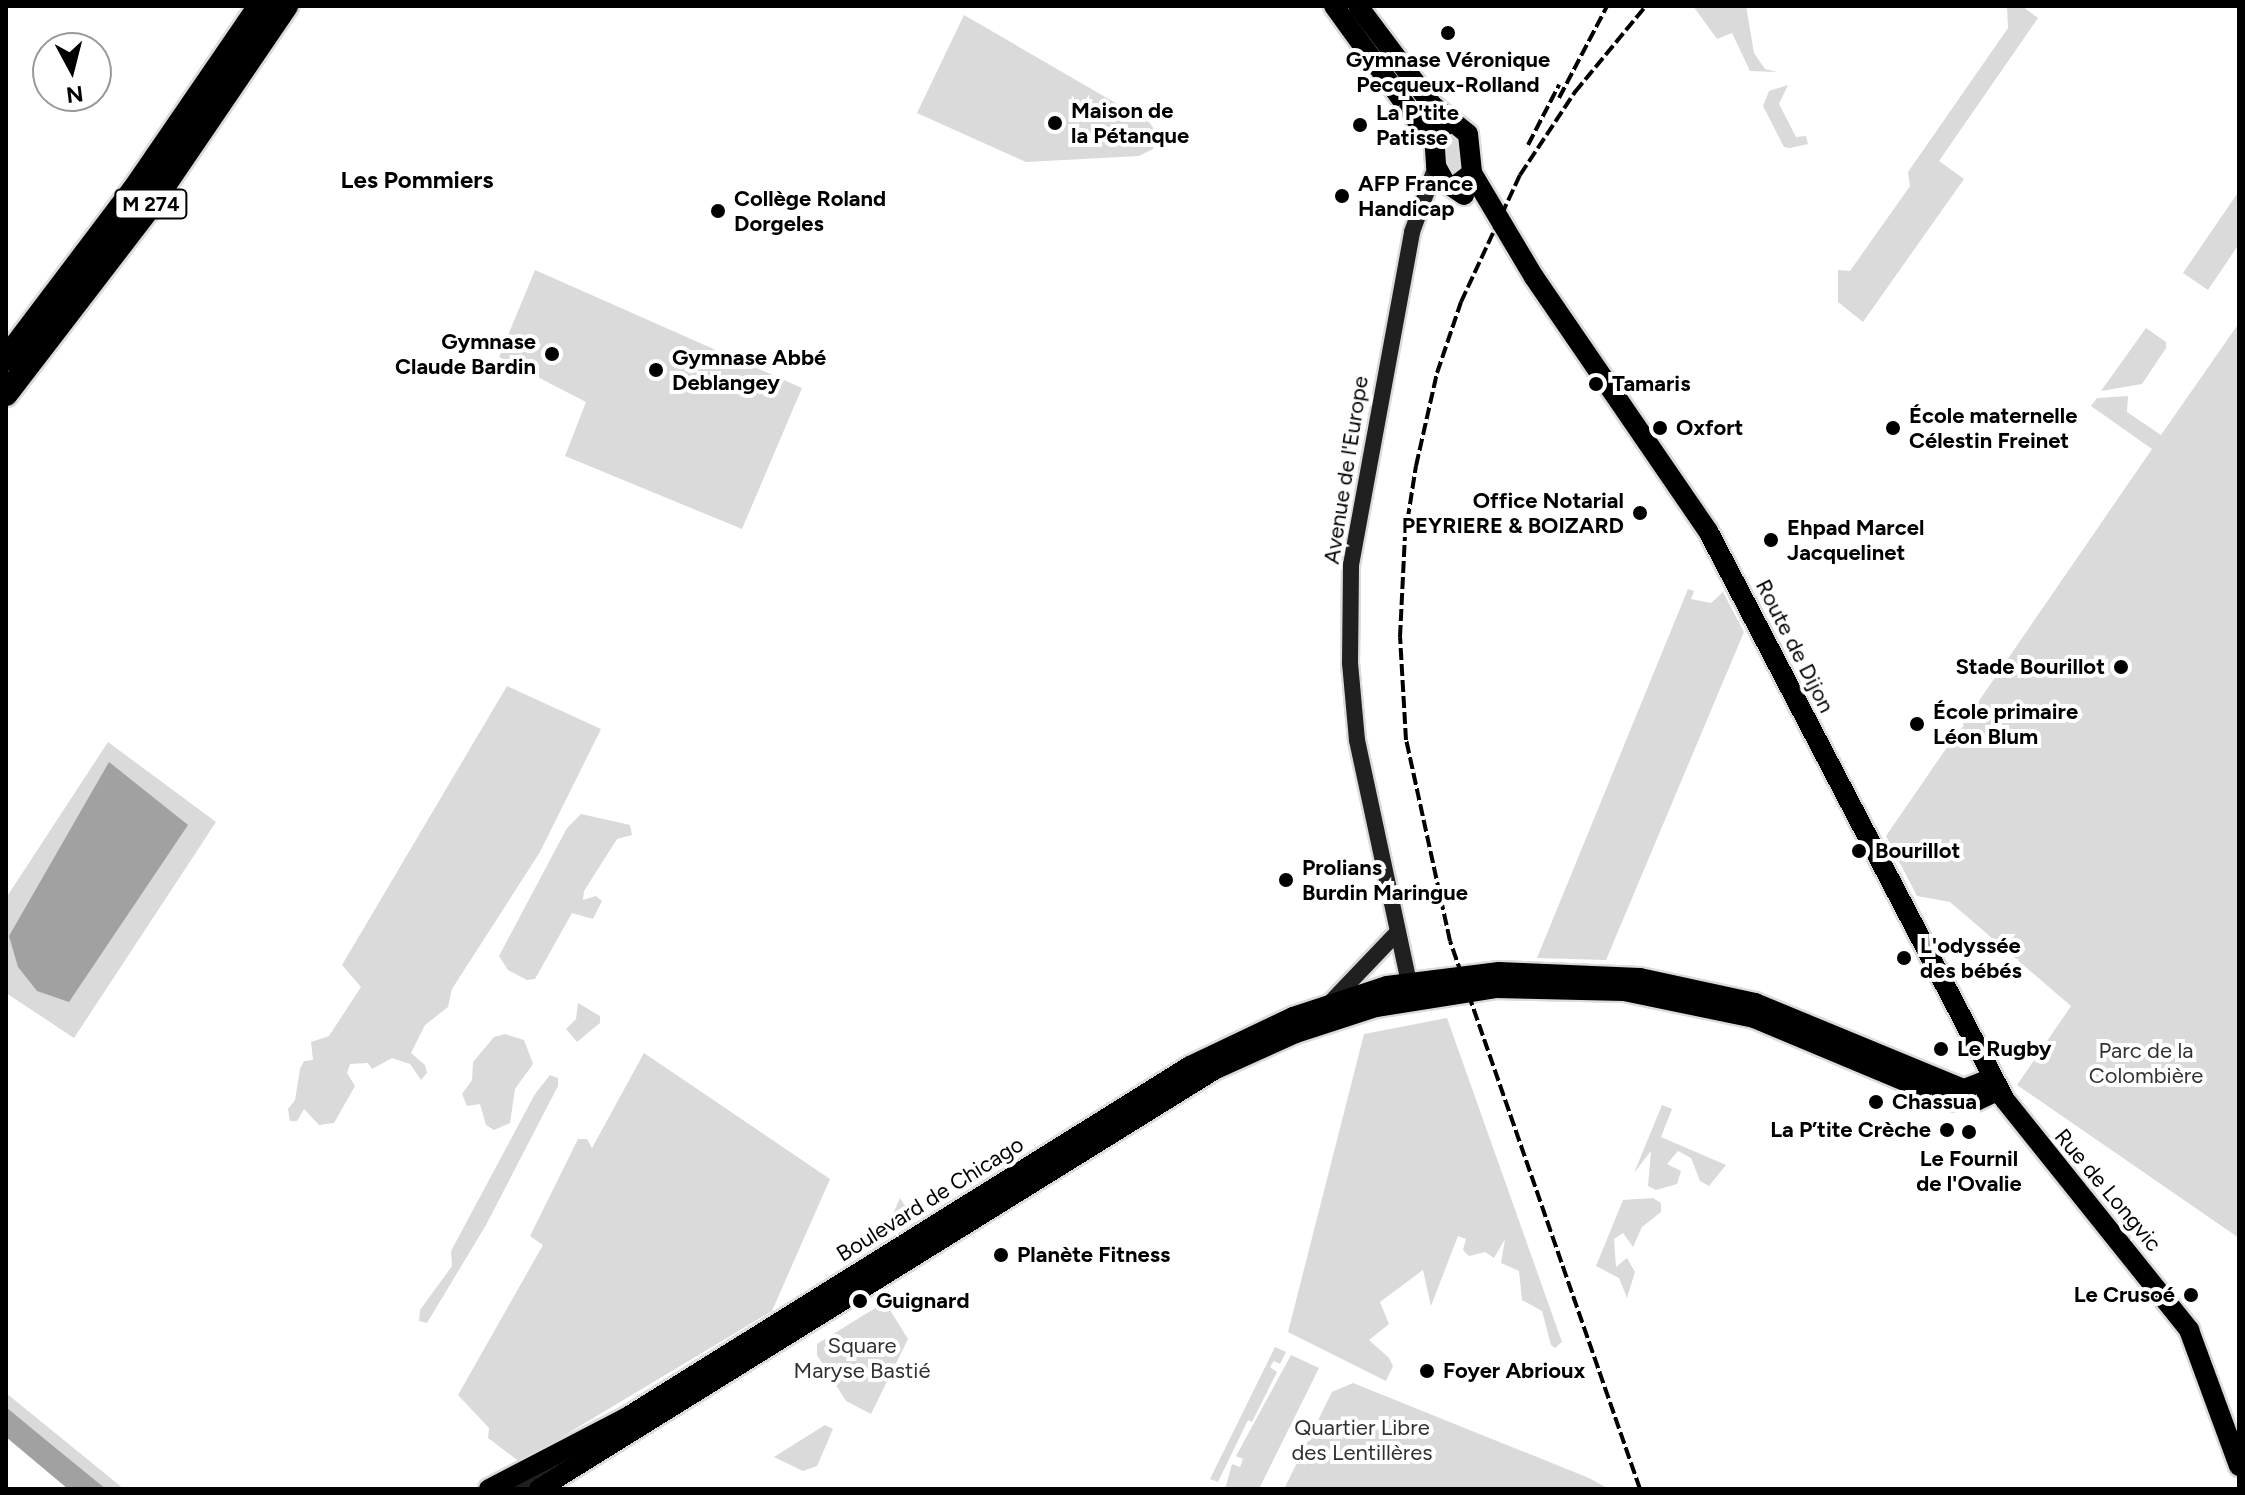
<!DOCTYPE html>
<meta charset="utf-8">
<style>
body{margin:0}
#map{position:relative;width:2245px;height:1495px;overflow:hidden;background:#fff;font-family:Figtree,sans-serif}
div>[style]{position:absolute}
.green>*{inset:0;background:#dadada}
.water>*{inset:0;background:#a1a1a1}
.roads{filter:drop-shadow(2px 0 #dbdbdb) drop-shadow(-2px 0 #dbdbdb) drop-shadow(0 2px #dbdbdb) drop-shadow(0 -2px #dbdbdb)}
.secondary>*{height:16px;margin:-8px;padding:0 8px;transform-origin:8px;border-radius:8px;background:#202020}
.primary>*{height:20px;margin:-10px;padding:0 10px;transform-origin:10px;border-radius:10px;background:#000}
.highway>*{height:24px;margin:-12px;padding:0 12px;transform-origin:12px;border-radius:12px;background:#000}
.rail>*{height:4px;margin-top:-2px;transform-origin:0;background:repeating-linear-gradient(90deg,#000 0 12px,transparent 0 16px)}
.dots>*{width:22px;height:22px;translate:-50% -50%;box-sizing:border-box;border:4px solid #fff;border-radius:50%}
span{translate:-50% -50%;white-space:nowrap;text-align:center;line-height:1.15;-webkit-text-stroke:8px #fff;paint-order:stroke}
.shield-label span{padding:2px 6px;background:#fff;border:2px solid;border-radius:6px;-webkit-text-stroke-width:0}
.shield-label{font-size:20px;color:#000;font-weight:700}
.poi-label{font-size:22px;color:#000;font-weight:700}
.left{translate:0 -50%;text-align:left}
.right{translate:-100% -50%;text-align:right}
.street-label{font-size:22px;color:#000}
.park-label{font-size:22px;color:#313131}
.neighbourhood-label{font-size:24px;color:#000;font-weight:700}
.frame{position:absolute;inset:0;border:8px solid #000;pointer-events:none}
.north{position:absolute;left:32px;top:32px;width:80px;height:80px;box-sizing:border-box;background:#fff;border:2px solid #999;border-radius:50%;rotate:173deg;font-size:22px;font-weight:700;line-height:32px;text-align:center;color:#000}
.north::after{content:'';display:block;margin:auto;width:28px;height:36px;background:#000;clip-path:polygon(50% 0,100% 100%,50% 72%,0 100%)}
</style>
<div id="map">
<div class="green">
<i style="clip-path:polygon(1693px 6px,1746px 6px,1754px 53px,1765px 69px,1777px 72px,1750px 71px,1732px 33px,1717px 39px)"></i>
<i style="clip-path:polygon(2007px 6px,2022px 6px,2038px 18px,1939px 161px,1964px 179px,1863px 322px,1838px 302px,1838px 270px,1850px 271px,1910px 186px,1908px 172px,2008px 28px)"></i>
<i style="clip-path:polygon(964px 15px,1150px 123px,1157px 134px,1153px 149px,1139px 156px,1026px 162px,917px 113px)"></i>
<i style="clip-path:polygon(1788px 85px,1779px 104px,1796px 137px,1806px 136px,1808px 144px,1790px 148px,1784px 147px,1763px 106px,1769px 91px)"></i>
<i style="clip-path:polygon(1445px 133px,1456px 134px,1461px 146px,1463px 168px,1455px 174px,1447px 165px)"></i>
<i style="clip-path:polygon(2239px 191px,2239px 244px,2208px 290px,2183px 273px)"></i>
<i style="clip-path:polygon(535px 270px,802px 388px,742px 529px,565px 456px,586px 402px,499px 357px)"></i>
<i style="clip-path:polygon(2239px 323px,2239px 1238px,2017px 1085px,2071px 1006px,1950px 902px,1917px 896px,1886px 836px,2152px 449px,2091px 406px,2097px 398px,2128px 396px,2127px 412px,2161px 435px)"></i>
<i style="clip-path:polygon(2146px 328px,2166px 342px,2166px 348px,2142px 384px,2101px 391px)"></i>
<i style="clip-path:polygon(1688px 589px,1694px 591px,1691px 599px,1711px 603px,1723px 592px,1744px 632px,1606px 960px,1537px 958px)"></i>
<i style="clip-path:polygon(507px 686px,601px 729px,540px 852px,452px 989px,448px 1007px,425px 1025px,411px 1053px,425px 1065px,427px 1073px,421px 1080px,410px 1064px,392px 1058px,372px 1069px,368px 1063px,350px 1064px,347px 1073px,355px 1086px,334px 1123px,319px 1125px,304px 1109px,297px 1121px,290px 1121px,288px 1109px,295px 1100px,300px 1069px,304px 1061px,313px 1060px,311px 1042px,329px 1036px,361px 987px,342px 965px)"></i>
<i style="clip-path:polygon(108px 742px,216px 822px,74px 1038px,6px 993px,6px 898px)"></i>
<i style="clip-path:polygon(581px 814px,630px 825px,632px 835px,617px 839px,584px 891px,583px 900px,596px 896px,602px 901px,593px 919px,572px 913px,535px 979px,527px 980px,508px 970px,499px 956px,567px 828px)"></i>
<i style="clip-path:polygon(578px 1003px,600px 1016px,600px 1023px,577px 1042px,566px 1029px,576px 1019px)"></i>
<i style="clip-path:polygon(1447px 1018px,1562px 1342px,1555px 1348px,1551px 1345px,1542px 1311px,1522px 1300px,1519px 1271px,1501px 1263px,1505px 1239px,1494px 1258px,1485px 1252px,1469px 1256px,1463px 1250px,1466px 1239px,1458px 1236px,1431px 1306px,1423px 1270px,1380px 1302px,1389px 1324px,1369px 1340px,1389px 1358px,1393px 1366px,1386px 1381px,1288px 1332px,1364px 1034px)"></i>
<i style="clip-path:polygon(505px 1034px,524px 1040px,533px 1064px,515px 1089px,510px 1123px,494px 1130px,486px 1125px,480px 1104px,467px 1106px,462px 1094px,472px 1080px,473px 1062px,494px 1037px)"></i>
<i style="clip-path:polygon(644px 1053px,830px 1179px,772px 1311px,520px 1462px,488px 1438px,489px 1428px,458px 1395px,543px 1245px,530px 1236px,578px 1139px,587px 1139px,592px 1148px)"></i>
<i style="clip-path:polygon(550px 1075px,558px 1078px,558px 1086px,486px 1225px,427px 1323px,419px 1321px,420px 1310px,452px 1266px,451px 1251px,535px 1094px)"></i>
<i style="clip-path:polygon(1662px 1105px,1672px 1109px,1661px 1137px,1726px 1165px,1709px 1186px,1700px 1181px,1691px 1158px,1678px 1151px,1667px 1164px,1681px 1171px,1677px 1184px,1656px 1190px,1648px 1186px,1651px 1151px,1634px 1173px)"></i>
<i style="clip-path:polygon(900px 1198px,916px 1223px,889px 1234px,887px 1227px)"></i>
<i style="clip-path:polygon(1653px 1198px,1661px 1203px,1661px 1212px,1642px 1227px,1633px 1247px,1623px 1233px,1614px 1239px,1616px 1267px,1627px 1258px,1635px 1272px,1627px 1298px,1619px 1278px,1596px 1266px,1623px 1200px)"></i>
<i style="clip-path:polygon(885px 1302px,908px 1339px,871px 1414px,846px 1401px,817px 1355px,817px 1344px)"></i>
<i style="clip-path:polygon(1275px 1347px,1286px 1352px,1280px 1364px,1274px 1361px,1270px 1367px,1277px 1372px,1252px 1422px,1248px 1420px,1218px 1482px,1210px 1479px)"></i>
<i style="clip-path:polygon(1291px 1355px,1319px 1368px,1259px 1489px,1225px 1489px,1232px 1464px,1240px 1467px,1243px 1459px,1236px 1456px)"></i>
<i style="clip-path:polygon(1353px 1383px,1589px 1478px,1609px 1489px,1284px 1489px,1332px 1392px)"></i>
<i style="clip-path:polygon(6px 1393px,124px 1489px,106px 1489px,6px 1407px)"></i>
<i style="clip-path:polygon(825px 1425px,833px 1429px,817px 1466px,803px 1471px,774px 1457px)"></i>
</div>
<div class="water">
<i style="clip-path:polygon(109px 762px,188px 825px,69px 1002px,37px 991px,18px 967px,9px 936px)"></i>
<i style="clip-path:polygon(6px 1407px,46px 1440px,106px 1489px,68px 1489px,6px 1437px)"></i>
</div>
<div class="roads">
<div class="secondary">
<i style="left:1411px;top:992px;width:258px;rotate:-102.1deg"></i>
<i style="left:1357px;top:740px;width:77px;rotate:-95.2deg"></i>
<i style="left:1350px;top:663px;width:98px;rotate:-89.4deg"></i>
<i style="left:1351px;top:565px;width:339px;rotate:-79.6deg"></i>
<i style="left:1412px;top:232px;width:70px;rotate:-70deg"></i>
<i style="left:1329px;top:1004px;width:97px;rotate:-46.3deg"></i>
<i style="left:520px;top:1489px;width:76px;rotate:-33.7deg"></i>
</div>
<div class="primary">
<i style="left:1334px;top:6px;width:169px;rotate:54.1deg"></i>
<i style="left:1358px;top:6px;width:124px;rotate:53.2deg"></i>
<i style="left:1432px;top:105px;width:46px;rotate:38.9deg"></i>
<i style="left:1468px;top:134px;width:39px;rotate:84deg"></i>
<i style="left:1472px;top:173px;width:21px;rotate:143deg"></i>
<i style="left:1451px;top:121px;width:22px;rotate:141deg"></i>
<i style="left:1434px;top:135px;width:31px;rotate:86deg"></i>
<i style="left:1436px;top:166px;width:18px;rotate:61deg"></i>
<i style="left:1445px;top:182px;width:23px;rotate:34deg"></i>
<i style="left:1472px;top:173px;width:121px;rotate:59.2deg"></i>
<i style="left:1534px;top:277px;width:308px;rotate:55.6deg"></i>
<i style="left:1708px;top:531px;width:642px;rotate:62.44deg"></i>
<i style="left:2005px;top:1100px;width:295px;rotate:51.3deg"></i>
<i style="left:2189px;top:1330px;width:145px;rotate:69.8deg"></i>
<i style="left:489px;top:1489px;width:158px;rotate:-27.5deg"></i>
<i style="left:629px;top:1416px;width:661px;rotate:-31.96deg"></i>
<i style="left:1190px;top:1066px;width:114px;rotate:-25.4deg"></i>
<i style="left:1293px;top:1017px;width:99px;rotate:-18.3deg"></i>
<i style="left:1387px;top:986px;width:113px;rotate:-7.1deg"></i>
<i style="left:1499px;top:972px;width:141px;rotate:2.4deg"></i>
<i style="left:1640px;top:978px;width:118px;rotate:12.3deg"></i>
<i style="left:1755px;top:1003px;width:226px;rotate:22.4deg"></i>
<i style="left:1964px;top:1089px;width:31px;rotate:-21deg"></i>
<i style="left:539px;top:1489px;width:794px;rotate:-31.83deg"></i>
<i style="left:1214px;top:1070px;width:90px;rotate:-24.3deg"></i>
<i style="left:1296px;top:1033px;width:84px;rotate:-18deg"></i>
<i style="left:1376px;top:1007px;width:121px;rotate:-9deg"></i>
<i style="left:1496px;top:988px;width:128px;rotate:1.3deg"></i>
<i style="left:1624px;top:991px;width:133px;rotate:11.7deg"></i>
<i style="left:1754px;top:1018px;width:215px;rotate:22.7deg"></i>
<i style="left:1952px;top:1101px;width:24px"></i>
<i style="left:1976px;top:1101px;width:26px;rotate:-25deg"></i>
</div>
<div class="highway">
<i style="left:6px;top:359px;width:212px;rotate:-52.9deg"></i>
<i style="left:134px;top:190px;width:223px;rotate:-55.6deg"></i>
<i style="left:6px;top:394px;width:237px;rotate:-52.5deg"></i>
<i style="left:150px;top:206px;width:242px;rotate:-55.8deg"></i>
</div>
</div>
<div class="rail">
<i style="left:1559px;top:98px;width:104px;rotate:-62.4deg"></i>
<i style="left:1528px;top:145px;width:68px;rotate:-62.7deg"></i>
<i style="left:1640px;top:1489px;width:580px;rotate:-109.12deg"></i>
<i style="left:1450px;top:941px;width:206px;rotate:-102.3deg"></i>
<i style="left:1406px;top:740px;width:103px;rotate:-93.3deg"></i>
<i style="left:1400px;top:637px;width:101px;rotate:-87.2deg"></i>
<i style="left:1405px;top:536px;width:71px;rotate:-81.1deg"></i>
<i style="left:1416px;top:466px;width:95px;rotate:-77.3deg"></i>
<i style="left:1437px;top:373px;width:75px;rotate:-71.3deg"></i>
<i style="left:1461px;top:302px;width:140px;rotate:-65.1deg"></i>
<i style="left:1520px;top:175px;width:100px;rotate:-56.5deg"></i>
<i style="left:1575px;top:92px;width:112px;rotate:-50.5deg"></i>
</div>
<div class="dots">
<i style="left:1448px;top:33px;background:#000"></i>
<i style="left:1055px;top:123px;background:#000"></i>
<i style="left:1360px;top:125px;background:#000"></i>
<i style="left:1342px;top:196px;background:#000"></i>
<i style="left:718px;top:211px;background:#000"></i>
<i style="left:552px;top:354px;background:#000"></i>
<i style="left:656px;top:370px;background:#000"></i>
<i style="left:1596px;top:384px;background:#000"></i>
<i style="left:1660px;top:428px;background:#000"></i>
<i style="left:1893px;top:428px;background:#000"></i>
<i style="left:1640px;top:513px;background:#000"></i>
<i style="left:1771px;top:540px;background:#000"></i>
<i style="left:2121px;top:667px;background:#000"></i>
<i style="left:1917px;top:724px;background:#000"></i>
<i style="left:1859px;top:851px;background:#000"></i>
<i style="left:1286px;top:880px;background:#000"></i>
<i style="left:1904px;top:958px;background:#000"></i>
<i style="left:1941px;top:1049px;background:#000"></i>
<i style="left:1876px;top:1102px;background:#000"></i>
<i style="left:1947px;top:1130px;background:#000"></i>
<i style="left:1969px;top:1132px;background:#000"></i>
<i style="left:1001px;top:1255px;background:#000"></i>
<i style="left:2191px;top:1295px;background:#000"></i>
<i style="left:860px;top:1301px;background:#000"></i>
<i style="left:1427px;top:1371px;background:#000"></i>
</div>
<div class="shield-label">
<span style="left:151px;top:204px">M 274</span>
</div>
<div class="poi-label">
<span style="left:1448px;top:72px">Gymnase Véronique<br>Pecqueux-Rolland</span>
<span class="left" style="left:1071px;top:123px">Maison de<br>la Pétanque</span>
<span class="left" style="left:1376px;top:125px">La P'tite<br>Patisse</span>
<span class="left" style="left:1358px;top:196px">AFP France<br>Handicap</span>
<span class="left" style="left:734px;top:211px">Collège Roland<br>Dorgeles</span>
<span class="right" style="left:536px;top:354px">Gymnase<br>Claude Bardin</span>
<span class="left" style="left:672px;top:370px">Gymnase Abbé<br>Deblangey</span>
<span class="left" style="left:1612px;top:384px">Tamaris</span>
<span class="left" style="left:1909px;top:428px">École maternelle<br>Célestin Freinet</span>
<span class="left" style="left:1676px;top:428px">Oxfort</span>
<span class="right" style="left:1624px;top:513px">Office Notarial<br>PEYRIERE &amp; BOIZARD</span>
<span class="left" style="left:1787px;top:540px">Ehpad Marcel<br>Jacquelinet</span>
<span class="right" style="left:2105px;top:667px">Stade Bourillot</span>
<span class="left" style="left:1933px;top:724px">École primaire<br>Léon Blum</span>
<span class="left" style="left:1875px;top:851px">Bourillot</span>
<span class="left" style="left:1302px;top:880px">Prolians<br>Burdin Maringue</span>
<span class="left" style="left:1920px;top:958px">L'odyssée<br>des bébés</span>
<span class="left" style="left:1957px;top:1049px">Le Rugby</span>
<span class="left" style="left:1892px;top:1102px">Chassua</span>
<span class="right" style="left:1931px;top:1130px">La P’tite Crèche</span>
<span style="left:1969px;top:1171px">Le Fournil<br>de l'Ovalie</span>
<span class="left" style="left:1017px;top:1255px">Planète Fitness</span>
<span class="right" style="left:2175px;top:1295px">Le Crusoé</span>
<span class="left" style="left:876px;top:1301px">Guignard</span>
<span class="left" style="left:1443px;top:1371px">Foyer Abrioux</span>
</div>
<div class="street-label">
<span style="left:1346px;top:470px;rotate:-81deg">Avenue de l'Europe</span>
<span style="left:1795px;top:646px;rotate:63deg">Route de Dijon</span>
<span style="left:2108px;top:1190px;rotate:50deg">Rue de Longvic</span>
<span style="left:930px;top:1199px;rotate:-32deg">Boulevard de Chicago</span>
</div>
<div class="park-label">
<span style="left:2146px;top:1063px">Parc de la<br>Colombière</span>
<span style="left:862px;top:1358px">Square<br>Maryse Bastié</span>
<span style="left:1362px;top:1440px">Quartier Libre<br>des Lentillères</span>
</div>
<div class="neighbourhood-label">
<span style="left:417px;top:180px">Les Pommiers</span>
</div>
<div class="frame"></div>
<div class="north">N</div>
</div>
